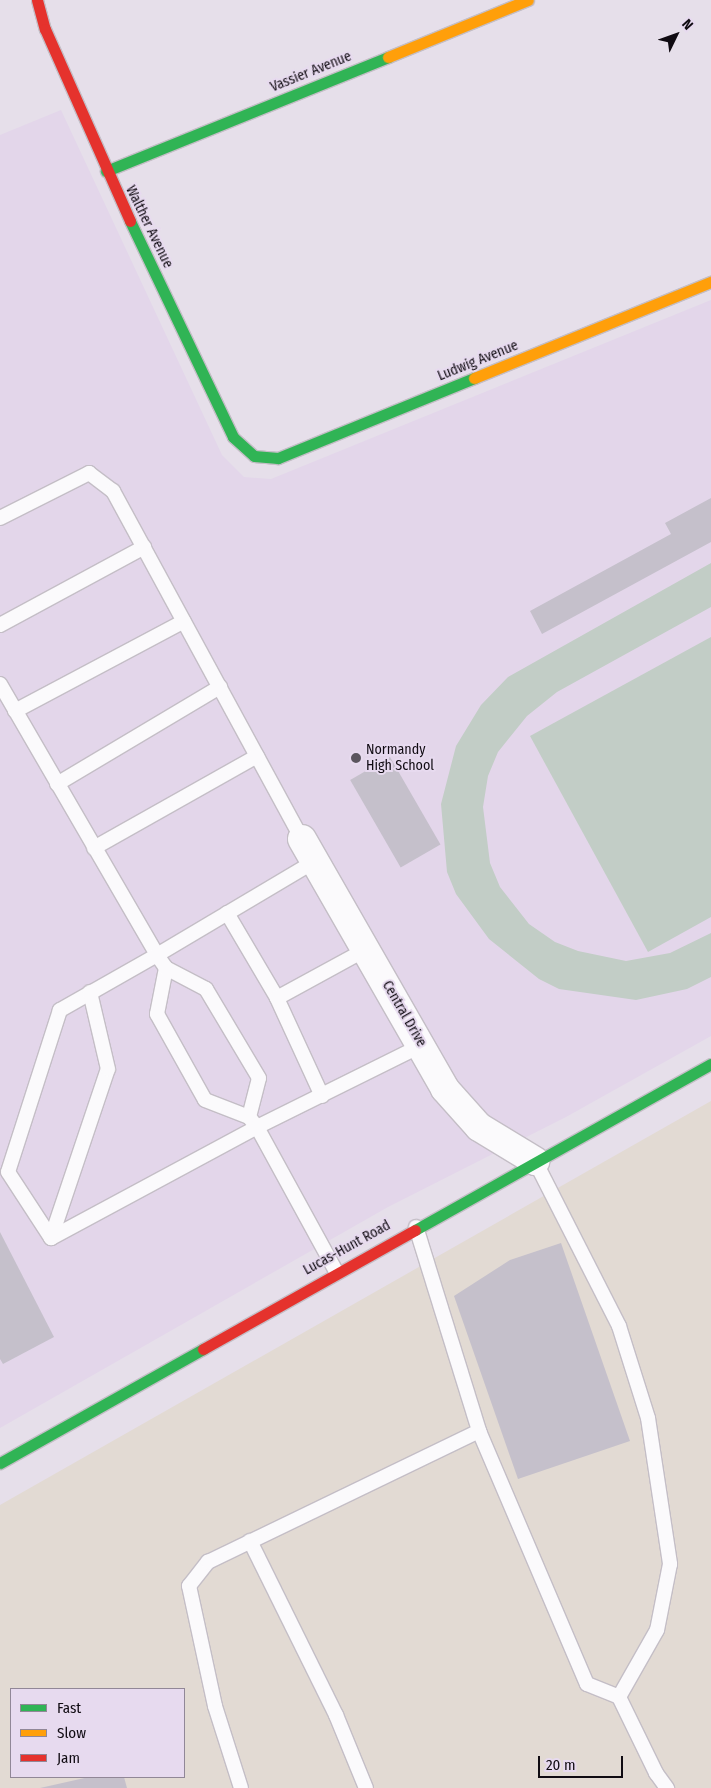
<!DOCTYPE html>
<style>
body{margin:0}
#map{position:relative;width:711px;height:1788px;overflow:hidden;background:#e6dfea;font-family:"Fira Sans Condensed",sans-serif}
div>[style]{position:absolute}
.industrial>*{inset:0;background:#e2dad3}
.built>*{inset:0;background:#e3d6ea}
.green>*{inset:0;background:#c2cdc6}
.building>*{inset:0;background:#c5c0cb;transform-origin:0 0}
.roads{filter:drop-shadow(1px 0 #c4bec6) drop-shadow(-1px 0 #c4bec6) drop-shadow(0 1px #c4bec6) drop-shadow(0 -1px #c4bec6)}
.lane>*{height:14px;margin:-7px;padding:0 7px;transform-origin:7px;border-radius:7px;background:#fbfafc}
.street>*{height:28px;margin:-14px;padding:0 14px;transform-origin:14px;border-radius:14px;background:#fbfafc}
.fast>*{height:11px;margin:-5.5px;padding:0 5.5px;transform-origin:5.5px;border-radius:5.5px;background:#30b455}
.slow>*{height:11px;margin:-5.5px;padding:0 5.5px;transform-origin:5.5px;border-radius:5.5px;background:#ff9f0a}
.jam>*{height:11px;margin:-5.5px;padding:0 5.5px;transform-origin:5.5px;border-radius:5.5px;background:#e5322d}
.dots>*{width:14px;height:14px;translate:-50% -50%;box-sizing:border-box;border:2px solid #e7daef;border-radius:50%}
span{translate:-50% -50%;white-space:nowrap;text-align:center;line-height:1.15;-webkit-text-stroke:4px #e7daef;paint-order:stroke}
.street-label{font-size:14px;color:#100b12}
.poi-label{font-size:14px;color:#100b12}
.left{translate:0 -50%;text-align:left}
.legend{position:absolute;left:10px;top:1688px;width:175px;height:90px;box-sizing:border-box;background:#e7daef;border:1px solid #918797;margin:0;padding:6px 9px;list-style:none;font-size:15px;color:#100b12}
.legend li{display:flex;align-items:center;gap:10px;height:25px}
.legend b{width:25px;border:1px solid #918797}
.north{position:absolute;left:651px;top:10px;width:50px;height:50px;-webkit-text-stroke:4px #e7daef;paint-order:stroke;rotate:48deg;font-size:14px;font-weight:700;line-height:20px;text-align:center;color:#100b12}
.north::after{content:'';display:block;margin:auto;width:18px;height:22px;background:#100b12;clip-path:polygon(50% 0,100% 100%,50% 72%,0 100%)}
.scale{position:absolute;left:538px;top:1756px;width:85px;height:22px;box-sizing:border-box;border:2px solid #100b12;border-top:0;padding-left:6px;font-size:15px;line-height:18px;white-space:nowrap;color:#100b12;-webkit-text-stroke:4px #e7daef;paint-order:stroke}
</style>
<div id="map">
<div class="industrial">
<i style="clip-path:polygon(evenodd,711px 1101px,711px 1788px,0 1788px,0 1505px,711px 1101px,11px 1689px,184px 1689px,184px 1777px,11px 1777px,11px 1689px)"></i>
</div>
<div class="built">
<i style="clip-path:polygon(61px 110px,222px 455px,244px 477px,271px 479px,711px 300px,711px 1036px,566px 1117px,388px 1207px,0 1428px,0 135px)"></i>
</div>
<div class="green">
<i style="clip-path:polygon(711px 563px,711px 607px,557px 692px,527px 716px,498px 752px,488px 776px,483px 807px,490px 863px,500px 887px,529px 924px,555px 942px,578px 951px,626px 961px,670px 953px,711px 933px,711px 977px,687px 989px,636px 1000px,559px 989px,539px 979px,489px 939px,456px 894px,447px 872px,441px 804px,456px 746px,481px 705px,508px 677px)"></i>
<i style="clip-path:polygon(711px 637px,711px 917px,648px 952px,530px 736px)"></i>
</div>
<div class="building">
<i style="clip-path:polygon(711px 498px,711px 542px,542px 634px,530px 611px,671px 534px,665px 523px)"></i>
<i style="left:390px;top:757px;width:101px;height:46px;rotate:60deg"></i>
<i style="clip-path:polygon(0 1232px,54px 1337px,3px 1364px,0 1359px)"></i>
<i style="clip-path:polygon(561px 1243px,630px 1441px,518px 1479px,454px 1296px,510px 1260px)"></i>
<i style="clip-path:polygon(89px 1777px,124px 1777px,127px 1788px,40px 1788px)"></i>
</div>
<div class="roads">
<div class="lane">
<i style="left:0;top:518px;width:100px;rotate:-26.8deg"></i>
<i style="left:89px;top:473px;width:30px;rotate:37deg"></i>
<i style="left:113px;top:491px;width:396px;rotate:61.5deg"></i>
<i style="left:0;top:625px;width:164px;rotate:-28.4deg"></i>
<i style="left:0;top:684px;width:313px;rotate:59.9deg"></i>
<i style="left:157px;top:955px;width:184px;rotate:-30.7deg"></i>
<i style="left:15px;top:711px;width:191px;rotate:-28deg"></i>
<i style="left:57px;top:784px;width:190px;rotate:-30.8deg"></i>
<i style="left:94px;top:848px;width:187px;rotate:-29.4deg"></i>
<i style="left:227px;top:913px;width:99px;rotate:59.5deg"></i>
<i style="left:166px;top:968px;width:47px;rotate:101.1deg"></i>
<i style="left:157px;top:1014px;width:98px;rotate:60.8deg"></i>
<i style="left:205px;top:1100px;width:47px;rotate:21.1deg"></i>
<i style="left:249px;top:1117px;width:13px;rotate:51deg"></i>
<i style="left:257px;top:1127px;width:164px;rotate:61.3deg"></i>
<i style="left:322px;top:1096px;width:108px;rotate:-114.7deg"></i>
<i style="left:277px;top:998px;width:102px;rotate:-28.6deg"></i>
<i style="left:249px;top:1117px;width:40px;rotate:-75.6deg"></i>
<i style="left:259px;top:1078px;width:104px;rotate:-120.8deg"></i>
<i style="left:206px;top:989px;width:45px;rotate:-152.3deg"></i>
<i style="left:166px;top:968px;width:16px;rotate:-125deg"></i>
<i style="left:157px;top:955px;width:112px;rotate:150.4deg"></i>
<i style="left:60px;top:1010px;width:170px;rotate:107.8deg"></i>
<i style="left:8px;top:1172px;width:79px;rotate:56.9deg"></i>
<i style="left:51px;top:1238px;width:234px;rotate:-28.3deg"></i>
<i style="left:257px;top:1127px;width:184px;rotate:-26.4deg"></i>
<i style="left:535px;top:1161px;width:185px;rotate:63deg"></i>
<i style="left:619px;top:1326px;width:96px;rotate:72.5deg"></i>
<i style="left:648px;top:1418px;width:148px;rotate:81.4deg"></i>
<i style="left:670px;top:1564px;width:67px;rotate:101.1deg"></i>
<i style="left:657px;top:1630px;width:77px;rotate:119.6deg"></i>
<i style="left:619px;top:1697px;width:85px;rotate:64deg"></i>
<i style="left:656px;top:1773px;width:19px;rotate:54deg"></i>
<i style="left:416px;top:1227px;width:214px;rotate:72.8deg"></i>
<i style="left:51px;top:1238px;width:178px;rotate:-71.4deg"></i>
<i style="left:108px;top:1069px;width:79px;rotate:-103.2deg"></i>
<i style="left:250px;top:1541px;width:194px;rotate:63.7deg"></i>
<i style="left:336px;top:1715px;width:79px;rotate:67.7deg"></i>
<i style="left:241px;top:1788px;width:86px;rotate:-107.6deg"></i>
<i style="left:215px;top:1706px;width:123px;rotate:-102.2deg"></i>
<i style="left:189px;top:1586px;width:31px;rotate:-52deg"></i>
<i style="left:208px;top:1562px;width:301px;rotate:-25.8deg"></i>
<i style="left:479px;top:1431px;width:275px;rotate:66.9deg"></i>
<i style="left:587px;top:1684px;width:35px;rotate:22deg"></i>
</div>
<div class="street">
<i style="left:302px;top:839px;width:288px;rotate:60.2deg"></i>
<i style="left:445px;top:1089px;width:51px;rotate:48.2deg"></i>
<i style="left:479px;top:1127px;width:66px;rotate:31.3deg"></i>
</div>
<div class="fast">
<i style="left:106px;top:171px;width:304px;rotate:-22deg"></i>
<i style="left:130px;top:221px;width:239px;rotate:64.5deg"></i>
<i style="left:233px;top:437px;width:28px;rotate:42deg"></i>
<i style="left:254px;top:456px;width:24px;rotate:5deg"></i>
<i style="left:278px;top:458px;width:212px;rotate:-22.2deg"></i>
<i style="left:415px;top:1230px;width:339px;rotate:-29.3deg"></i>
<i style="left:0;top:1463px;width:233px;rotate:-29.3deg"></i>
</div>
<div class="slow">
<i style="left:388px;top:57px;width:151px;rotate:-22.2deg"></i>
<i style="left:474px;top:378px;width:256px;rotate:-22.1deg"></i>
</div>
<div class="jam">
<i style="left:37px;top:0;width:30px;rotate:75deg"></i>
<i style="left:45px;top:29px;width:210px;rotate:66.1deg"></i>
<i style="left:203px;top:1349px;width:243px;rotate:-29.3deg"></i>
</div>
</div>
<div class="dots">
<i style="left:356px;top:758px;background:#5b555e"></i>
</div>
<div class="street-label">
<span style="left:311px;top:72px;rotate:-22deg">Vassier Avenue</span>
<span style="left:149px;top:227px;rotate:64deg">Walther Avenue</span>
<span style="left:478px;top:361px;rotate:-22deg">Ludwig Avenue</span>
<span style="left:404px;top:1014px;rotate:60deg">Central Drive</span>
<span style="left:347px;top:1248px;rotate:-29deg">Lucas-Hunt Road</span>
</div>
<div class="poi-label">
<span class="left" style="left:366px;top:758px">Normandy<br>High School</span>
</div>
<ul class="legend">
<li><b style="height:6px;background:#30b455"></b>Fast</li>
<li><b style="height:6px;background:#ff9f0a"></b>Slow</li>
<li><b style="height:6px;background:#e5322d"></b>Jam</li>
</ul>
<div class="north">N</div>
<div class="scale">20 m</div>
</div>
